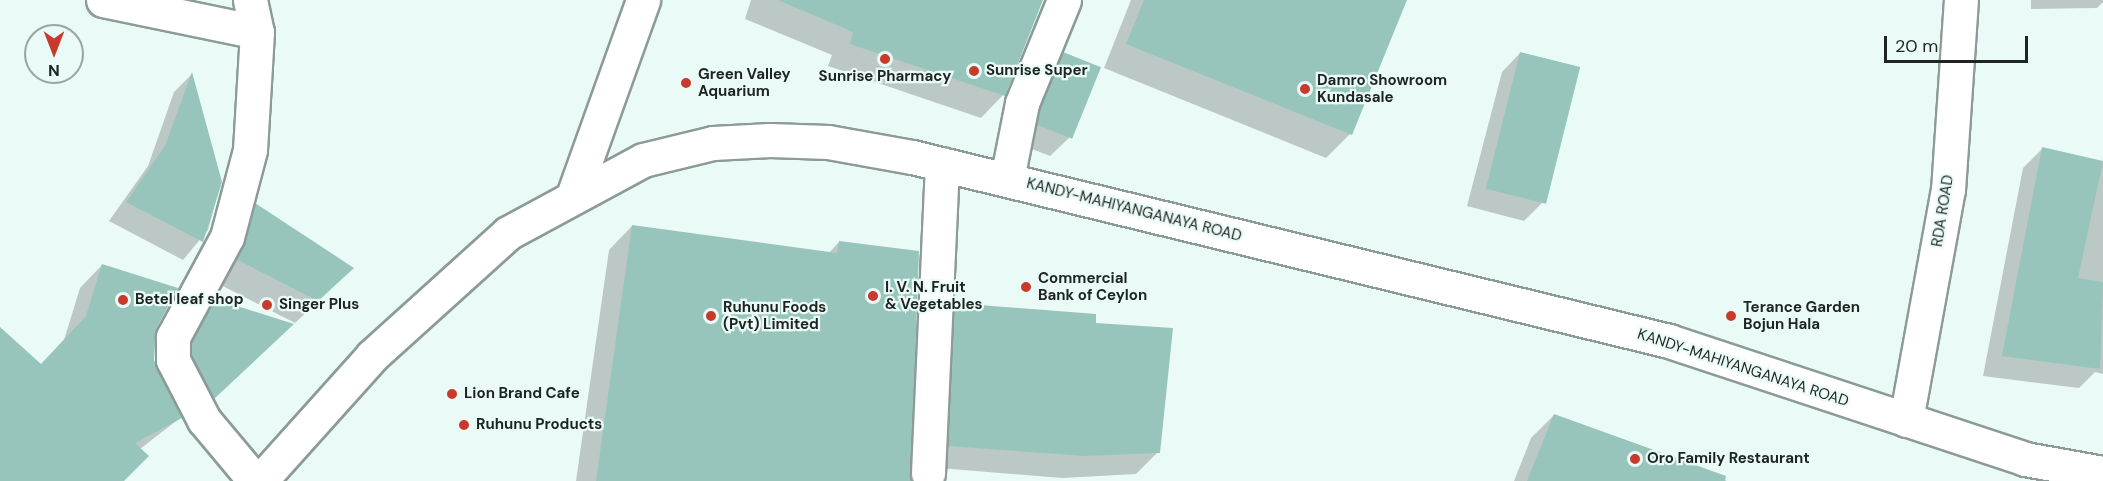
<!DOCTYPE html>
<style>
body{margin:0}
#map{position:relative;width:2103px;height:481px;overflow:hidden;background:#eafbf7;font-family:"DM Sans",sans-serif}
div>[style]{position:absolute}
.shadow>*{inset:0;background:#0003}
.building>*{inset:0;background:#97c5bb;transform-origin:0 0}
.roads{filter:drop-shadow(2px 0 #8c9b98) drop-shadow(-2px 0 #8c9b98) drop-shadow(0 2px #8c9b98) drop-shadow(0 -2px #8c9b98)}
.minor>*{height:33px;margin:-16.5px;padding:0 16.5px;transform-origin:16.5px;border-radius:16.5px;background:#fff}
.highway>*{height:33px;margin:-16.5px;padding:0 16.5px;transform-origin:16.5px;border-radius:16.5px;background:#fff}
.dots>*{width:16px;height:16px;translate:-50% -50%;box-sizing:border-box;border:3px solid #eafbf7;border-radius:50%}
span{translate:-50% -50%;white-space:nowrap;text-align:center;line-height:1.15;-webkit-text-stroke:4.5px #eafbf7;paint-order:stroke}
.poi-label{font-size:15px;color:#1e2422;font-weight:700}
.left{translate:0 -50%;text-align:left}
.street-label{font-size:15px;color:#1e2422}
.north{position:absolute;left:24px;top:24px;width:60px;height:60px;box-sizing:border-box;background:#eafbf7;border:2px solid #98a5a2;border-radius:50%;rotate:180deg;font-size:16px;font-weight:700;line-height:24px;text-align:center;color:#1e2422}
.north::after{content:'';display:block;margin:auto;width:21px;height:27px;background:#c73a2c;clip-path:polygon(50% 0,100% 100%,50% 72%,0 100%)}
.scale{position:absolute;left:1884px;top:36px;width:144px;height:27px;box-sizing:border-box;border:3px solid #1e2422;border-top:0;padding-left:8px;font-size:18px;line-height:21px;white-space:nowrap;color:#1e2422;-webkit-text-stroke:4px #eafbf7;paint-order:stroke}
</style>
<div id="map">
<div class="shadow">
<i style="clip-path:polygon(751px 0,1041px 0,1003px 95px,981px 118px,828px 66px,832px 55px,745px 19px)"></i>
<i style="clip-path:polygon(1131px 0,1405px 0,1350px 134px,1326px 158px,1104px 68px)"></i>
<i style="clip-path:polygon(2031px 0,2103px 0,2103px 2px,2097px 8px,2031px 9px)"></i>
<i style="clip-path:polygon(1064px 53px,1069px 138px,1050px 156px,1019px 144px,1045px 72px)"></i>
<i style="clip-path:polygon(1520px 53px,1543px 202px,1524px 221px,1467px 206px,1502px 72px)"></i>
<i style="clip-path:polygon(191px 75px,221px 182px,208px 230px,183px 260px,109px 221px,148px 166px,174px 92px)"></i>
<i style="clip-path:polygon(2042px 149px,2103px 162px,2103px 374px,2095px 372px,2079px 388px,1983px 376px,2023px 168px)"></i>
<i style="clip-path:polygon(255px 205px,330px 290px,295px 323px,215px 282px,233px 227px)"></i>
<i style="clip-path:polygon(632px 226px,828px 254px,839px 242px,910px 481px,576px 481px,609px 250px)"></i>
<i style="clip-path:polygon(102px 265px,155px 328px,153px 360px,180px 418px,140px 449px,122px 481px,0 481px,0 344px,40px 366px,64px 340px,80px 288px)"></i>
<i style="clip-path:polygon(215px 301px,270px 346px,191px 419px,170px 378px,193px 323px)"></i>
<i style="clip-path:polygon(955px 305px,1094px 324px,1158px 452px,1136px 474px,1062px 478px,927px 467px,933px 327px)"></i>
<i style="clip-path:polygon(1554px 415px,1659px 452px,1727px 481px,1514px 481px,1531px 438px)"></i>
</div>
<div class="building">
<i style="clip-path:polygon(778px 0,1043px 0,1005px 96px,850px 44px,853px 32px)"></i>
<i style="clip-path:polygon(1144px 0,1407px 0,1352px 135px,1126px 44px)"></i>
<i style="left:1063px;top:52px;width:41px;height:77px;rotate:22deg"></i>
<i style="left:1520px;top:52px;width:62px;height:141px;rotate:14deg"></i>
<i style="clip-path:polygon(192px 72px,222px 182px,203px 242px,126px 202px,165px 146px)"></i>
<i style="clip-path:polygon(2042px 147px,2103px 161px,2078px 278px,2103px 282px,2100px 369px,2002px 356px)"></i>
<i style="clip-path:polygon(255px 203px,354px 268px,318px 301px,236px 259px)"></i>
<i style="clip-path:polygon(632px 225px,837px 253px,839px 241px,919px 251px,911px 481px,596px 481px)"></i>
<i style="clip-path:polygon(102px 264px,178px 288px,156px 329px,154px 360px,182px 418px,135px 443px,149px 456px,124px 481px,0 481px,0 327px,41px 364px,86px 316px)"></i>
<i style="clip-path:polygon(215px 299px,294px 324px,214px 399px,192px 355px,192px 342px)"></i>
<i style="clip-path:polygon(954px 303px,1096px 314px,1096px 323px,1173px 328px,1160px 453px,1085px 456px,948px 446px)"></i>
<i style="clip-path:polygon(1554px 414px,1726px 476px,1725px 481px,1527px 481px)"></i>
</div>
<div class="roads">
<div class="minor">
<i style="left:103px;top:0;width:157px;rotate:11.7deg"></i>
<i style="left:250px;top:0;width:33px;rotate:78deg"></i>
<i style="left:257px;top:32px;width:118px;rotate:93.4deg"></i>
<i style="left:250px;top:150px;width:90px;rotate:104.8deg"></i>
<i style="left:227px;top:237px;width:114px;rotate:118.4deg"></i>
<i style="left:173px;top:337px;width:23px;rotate:90deg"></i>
<i style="left:173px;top:360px;width:68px;rotate:62.7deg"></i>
<i style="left:204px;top:420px;width:80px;rotate:50.1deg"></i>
<i style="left:1007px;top:179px;width:77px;rotate:-78.8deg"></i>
<i style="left:1022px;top:103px;width:111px;rotate:-67.8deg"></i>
<i style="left:574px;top:193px;width:205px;rotate:-70.3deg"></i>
<i style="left:1906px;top:420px;width:234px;rotate:-79.7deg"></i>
<i style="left:1948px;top:190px;width:190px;rotate:-86.1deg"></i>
<i style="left:928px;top:473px;width:309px;rotate:-87.4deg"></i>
</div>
<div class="highway">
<i style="left:260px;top:481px;width:168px;rotate:-48.1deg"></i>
<i style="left:372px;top:356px;width:183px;rotate:-42.1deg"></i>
<i style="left:508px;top:233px;width:153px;rotate:-28.4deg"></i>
<i style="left:643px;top:160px;width:72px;rotate:-13.7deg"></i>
<i style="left:713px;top:143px;width:57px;rotate:-3deg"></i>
<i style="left:770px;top:140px;width:58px;rotate:2deg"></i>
<i style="left:828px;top:142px;width:85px;rotate:10.1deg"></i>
<i style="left:912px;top:157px;width:779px;rotate:13.66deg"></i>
<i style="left:1669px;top:341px;width:375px;rotate:18.3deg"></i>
<i style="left:2025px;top:459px;width:79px;rotate:10.2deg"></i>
</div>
</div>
<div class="dots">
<i style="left:885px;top:59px;background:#c73a2c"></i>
<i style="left:974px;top:71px;background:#c73a2c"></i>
<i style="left:686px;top:83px;background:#c73a2c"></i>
<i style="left:1305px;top:89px;background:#c73a2c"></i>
<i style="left:1026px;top:287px;background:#c73a2c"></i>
<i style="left:873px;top:296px;background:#c73a2c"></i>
<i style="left:123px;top:300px;background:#c73a2c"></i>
<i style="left:267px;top:305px;background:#c73a2c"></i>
<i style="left:711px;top:316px;background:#c73a2c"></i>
<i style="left:1731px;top:316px;background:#c73a2c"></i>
<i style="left:452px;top:394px;background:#c73a2c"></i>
<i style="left:464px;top:425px;background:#c73a2c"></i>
<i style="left:1635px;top:459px;background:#c73a2c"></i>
</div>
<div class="poi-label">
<span class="left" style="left:986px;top:71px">Sunrise Super</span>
<span class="left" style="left:698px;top:83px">Green Valley<br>Aquarium</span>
<span style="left:885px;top:77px">Sunrise Pharmacy</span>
<span class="left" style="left:1317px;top:89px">Damro Showroom<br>Kundasale</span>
<span class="left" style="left:1038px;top:287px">Commercial<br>Bank of Ceylon</span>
<span class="left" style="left:885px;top:296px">I. V. N. Fruit<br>&amp; Vegetables</span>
<span class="left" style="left:135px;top:300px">Betel leaf shop</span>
<span class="left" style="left:279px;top:305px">Singer Plus</span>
<span class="left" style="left:723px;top:316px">Ruhunu Foods<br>(Pvt) Limited</span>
<span class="left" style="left:1743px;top:316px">Terance Garden<br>Bojun Hala</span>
<span class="left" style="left:464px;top:394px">Lion Brand Cafe</span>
<span class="left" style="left:476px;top:425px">Ruhunu Products</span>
<span class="left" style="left:1647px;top:459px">Oro Family Restaurant</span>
</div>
<div class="street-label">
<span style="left:1134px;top:210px;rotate:14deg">KANDY-MAHIYANGANAYA ROAD</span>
<span style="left:1943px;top:211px;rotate:-81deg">RDA ROAD</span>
<span style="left:1743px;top:368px;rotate:18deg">KANDY-MAHIYANGANAYA ROAD</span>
</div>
<div class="north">N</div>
<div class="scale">20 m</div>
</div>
